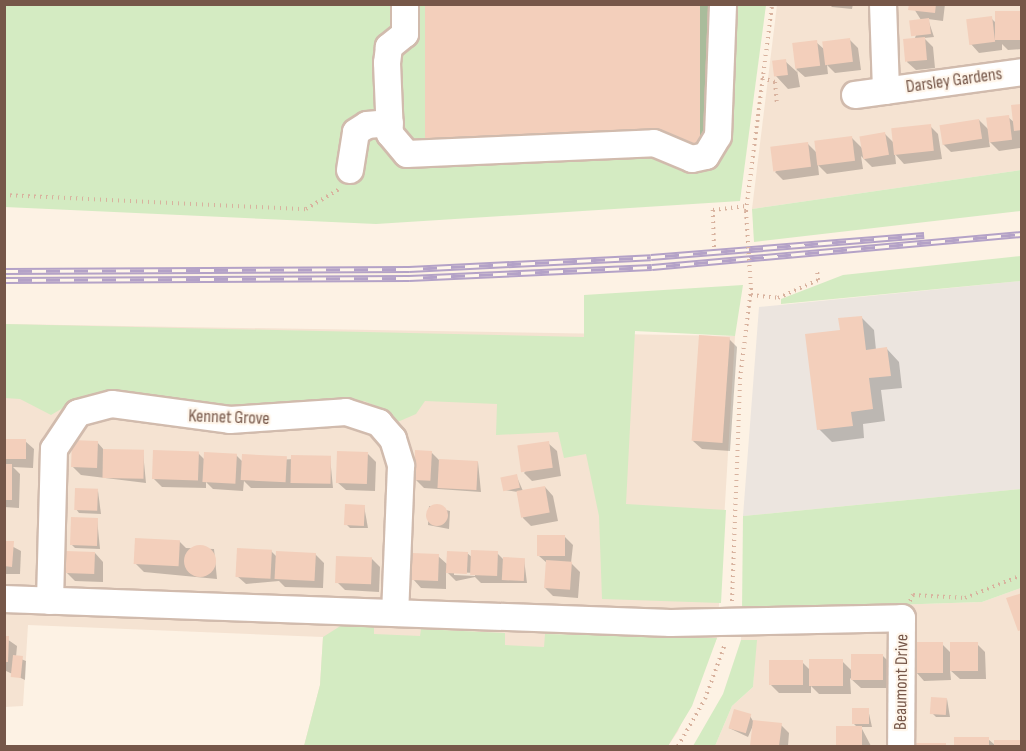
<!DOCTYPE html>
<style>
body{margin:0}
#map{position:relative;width:1026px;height:751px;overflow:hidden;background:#fdf2e4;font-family:"Sofia Sans Condensed",sans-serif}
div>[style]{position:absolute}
.residential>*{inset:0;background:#f5e3d2}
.industrial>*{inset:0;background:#ece5df}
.green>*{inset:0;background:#d4ebc2}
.shadow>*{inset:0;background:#0003}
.building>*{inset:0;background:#f3cfbb;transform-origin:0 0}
.round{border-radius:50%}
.path>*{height:4px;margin-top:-2px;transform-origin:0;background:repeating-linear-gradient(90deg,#d8b29e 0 1.5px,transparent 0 6px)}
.roads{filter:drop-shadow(2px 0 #d1bbad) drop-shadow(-2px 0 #d1bbad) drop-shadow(0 2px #d1bbad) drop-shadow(0 -2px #d1bbad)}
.minor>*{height:26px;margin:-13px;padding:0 13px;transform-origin:13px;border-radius:13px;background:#fff}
.rail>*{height:7px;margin-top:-3.5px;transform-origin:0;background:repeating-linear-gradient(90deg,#fff6eb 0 14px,#b4a2c7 0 28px);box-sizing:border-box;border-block:2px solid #b4a2c7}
.path-bridge>*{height:4px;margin-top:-2px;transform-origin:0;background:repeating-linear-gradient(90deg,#d8b29e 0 1.5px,transparent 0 6px)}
span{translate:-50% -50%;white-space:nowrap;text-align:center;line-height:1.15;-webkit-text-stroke:4.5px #fff6eb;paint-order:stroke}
.street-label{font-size:18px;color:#765749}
.frame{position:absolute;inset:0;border:6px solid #765749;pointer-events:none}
</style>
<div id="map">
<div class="residential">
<i style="clip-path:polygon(777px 5px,1021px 5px,1021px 170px,752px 209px)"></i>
<i style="clip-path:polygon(5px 324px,735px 336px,717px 638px,678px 731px,668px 746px,304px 746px,320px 685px,323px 637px,28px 625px,23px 706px,5px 707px)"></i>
<i style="clip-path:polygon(1021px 588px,1021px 746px,715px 746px,732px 706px,753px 687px,756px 640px,741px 640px,742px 610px,982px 602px)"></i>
</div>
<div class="industrial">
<i style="clip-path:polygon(1021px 281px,1021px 489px,743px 516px,759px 307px)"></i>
</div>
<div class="green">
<i style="clip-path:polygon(4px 5px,766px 5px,740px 201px,376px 224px,5px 207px)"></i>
<i style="clip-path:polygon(1021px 170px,1021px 211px,754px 242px,752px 209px)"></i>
<i style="clip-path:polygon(1021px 256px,1021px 281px,781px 304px,781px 299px,843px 275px)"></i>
<i style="clip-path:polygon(743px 285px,735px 336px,635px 331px,626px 504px,726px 510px,721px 603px,602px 599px,599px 516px,586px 454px,564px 458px,558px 432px,496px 435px,497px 404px,425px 401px,416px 414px,393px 424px,383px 409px,364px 401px,214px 409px,158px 398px,85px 395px,51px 415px,20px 399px,5px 398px,4px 324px,584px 337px,584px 295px)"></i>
<i style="clip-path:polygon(1021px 489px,1021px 588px,982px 602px,742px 610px,743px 516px)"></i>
<i style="clip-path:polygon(342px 625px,374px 627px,374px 634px,420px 636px,421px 629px,505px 633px,505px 645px,544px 647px,545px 634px,717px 638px,692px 706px,668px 746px,304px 746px,320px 685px,323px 637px)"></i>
<i style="clip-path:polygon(741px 640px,757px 640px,753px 687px,732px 706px,715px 746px,693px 746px,723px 694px)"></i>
</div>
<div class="shadow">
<i style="clip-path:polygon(427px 4px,715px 4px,723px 148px,451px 163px)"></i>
<i style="clip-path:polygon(829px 4px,853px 4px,852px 9px,832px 7px)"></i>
<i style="clip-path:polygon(911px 4px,945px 4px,943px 21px,928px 19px,934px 37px,924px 38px,933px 47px,935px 68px,916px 70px,907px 62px,921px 20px)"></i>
<i style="clip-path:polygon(1022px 12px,1022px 49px,1008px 50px,1002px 44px,1002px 50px,979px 53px,971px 44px,991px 18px,998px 25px)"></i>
<i style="clip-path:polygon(849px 39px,858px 48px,861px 70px,835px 73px,827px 65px,828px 74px,805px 77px,797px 70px,800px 87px,788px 89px,776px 76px,785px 61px,797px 72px,793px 45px,816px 42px,825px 50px)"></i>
<i style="clip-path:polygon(1022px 105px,1020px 148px,999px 151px,989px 141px,990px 147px,951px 152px,943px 144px,979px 120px,989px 130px,1008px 117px,1015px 123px)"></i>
<i style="clip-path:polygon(930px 126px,938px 134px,942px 159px,904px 164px,895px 154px,896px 164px,872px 167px,861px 156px,863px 169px,827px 174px,818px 165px,819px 175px,783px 180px,775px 172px,807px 143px,816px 152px,852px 138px,863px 149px,885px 134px,894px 143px)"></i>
<i style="clip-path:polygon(861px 317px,874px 330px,876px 350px,887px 349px,899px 362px,902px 388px,881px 390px,885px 421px,863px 424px,864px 438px,832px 442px,819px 429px,842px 331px)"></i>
<i style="clip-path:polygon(729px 339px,737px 347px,730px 451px,702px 449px,693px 441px)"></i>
<i style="clip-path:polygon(4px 440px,25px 441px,34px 449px,33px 468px,13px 467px,20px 474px,19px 508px,4px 507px)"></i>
<i style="clip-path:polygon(97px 442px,105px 451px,143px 452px,146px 483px,81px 475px,72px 466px)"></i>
<i style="clip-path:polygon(548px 443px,557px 451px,561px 476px,532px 481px,524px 473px)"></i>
<i style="clip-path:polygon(431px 452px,440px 461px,478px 462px,481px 492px,424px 488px,416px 480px)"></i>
<i style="clip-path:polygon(198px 453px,206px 461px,236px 455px,243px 462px,330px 457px,333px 488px,251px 488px,244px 481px,243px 491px,213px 489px,206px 482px,206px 488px,162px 487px,153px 478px)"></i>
<i style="clip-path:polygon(368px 454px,376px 462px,375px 491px,346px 490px,337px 482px)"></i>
<i style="clip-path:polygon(516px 475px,523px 491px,545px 487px,553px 496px,558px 521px,531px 526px,523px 518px,518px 492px,504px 490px)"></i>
<i style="clip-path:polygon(98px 491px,101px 514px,79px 513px,76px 509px)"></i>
<i style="clip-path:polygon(364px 506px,368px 528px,350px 528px,346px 524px)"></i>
<i style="clip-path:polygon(429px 506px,450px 511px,449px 529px,428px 525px)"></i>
<i style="clip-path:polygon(97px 519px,100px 549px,75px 548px,71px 544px)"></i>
<i style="clip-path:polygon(564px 536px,573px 545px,571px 563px,580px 572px,578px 598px,553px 596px,545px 588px,547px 563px,539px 556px)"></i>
<i style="clip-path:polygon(179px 541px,186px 548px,214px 549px,217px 579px,144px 572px,135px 563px)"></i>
<i style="clip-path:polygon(4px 542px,21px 551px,20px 574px,4px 574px)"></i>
<i style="clip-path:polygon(271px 551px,277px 557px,315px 554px,324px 563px,323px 588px,285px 587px,279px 581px,246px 584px,237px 576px)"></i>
<i style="clip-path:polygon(95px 553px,103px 562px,103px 582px,75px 581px,67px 573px)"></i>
<i style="clip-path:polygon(evenodd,467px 553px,473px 558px,497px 553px,503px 559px,524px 559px,527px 583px,481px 583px,475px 577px,456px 581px,446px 571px,446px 589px,421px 588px,413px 579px,438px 556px,448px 565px,467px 553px,454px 572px,475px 573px,475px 576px,454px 575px,454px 572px)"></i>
<i style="clip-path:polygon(371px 558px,380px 567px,379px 592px,345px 590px,337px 582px)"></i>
<i style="clip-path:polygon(4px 637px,17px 646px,16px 657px,26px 661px,25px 680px,4px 670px)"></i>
<i style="clip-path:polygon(942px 644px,951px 653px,977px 644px,985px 652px,986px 679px,960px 679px,950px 670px,951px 680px,924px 681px,916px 672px)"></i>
<i style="clip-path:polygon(882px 655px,891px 664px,891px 688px,861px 688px,850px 678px,851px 694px,819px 694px,811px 686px,811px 693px,779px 693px,770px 684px,802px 662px,810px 670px,842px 661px,852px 671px)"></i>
<i style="clip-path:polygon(947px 699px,950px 717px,936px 717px,932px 713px)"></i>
<i style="clip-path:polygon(868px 709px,872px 727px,861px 727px,871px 746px,837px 746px,837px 728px,858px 728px,854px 724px)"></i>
<i style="clip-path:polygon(750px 716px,753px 721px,781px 725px,789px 733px,788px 746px,751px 746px,754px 723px,748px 737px,729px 728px)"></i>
<i style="clip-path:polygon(955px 739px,988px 739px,995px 745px,1022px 741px,1022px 746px,955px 746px)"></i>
</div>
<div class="building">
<i style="left:425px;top:4px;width:275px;height:143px"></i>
<i style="clip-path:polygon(909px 4px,936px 4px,935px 13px,908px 10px)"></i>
<i style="left:1022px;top:11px;width:29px;height:27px;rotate:90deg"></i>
<i style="left:992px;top:16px;width:26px;height:26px;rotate:83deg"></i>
<i style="left:929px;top:18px;width:16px;height:20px;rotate:83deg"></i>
<i style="left:925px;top:37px;width:23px;height:22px;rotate:85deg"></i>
<i style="left:850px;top:38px;width:24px;height:28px;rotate:83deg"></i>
<i style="left:817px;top:40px;width:26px;height:25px;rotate:83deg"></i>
<i style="left:786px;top:59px;width:16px;height:14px;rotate:83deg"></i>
<i style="clip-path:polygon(1022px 104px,1022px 130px,1014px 131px,1011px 105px)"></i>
<i style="left:1009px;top:115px;width:25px;height:23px;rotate:83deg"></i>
<i style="left:979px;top:119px;width:20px;height:40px;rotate:81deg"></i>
<i style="left:931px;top:124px;width:27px;height:40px;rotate:84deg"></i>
<i style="left:885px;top:132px;width:23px;height:26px;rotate:80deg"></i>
<i style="left:852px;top:136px;width:25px;height:38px;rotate:83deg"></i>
<i style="left:808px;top:142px;width:25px;height:38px;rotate:83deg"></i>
<i style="clip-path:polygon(862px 316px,866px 350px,887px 347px,891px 376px,869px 378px,873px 409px,851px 412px,853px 426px,817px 430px,805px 334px,840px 330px,838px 318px)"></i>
<i style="left:699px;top:335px;width:31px;height:106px;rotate:4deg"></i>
<i style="left:4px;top:439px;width:22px;height:20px"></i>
<i style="left:72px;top:440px;width:26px;height:27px;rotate:2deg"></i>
<i style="left:549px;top:441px;width:27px;height:32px;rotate:82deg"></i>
<i style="left:103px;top:449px;width:41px;height:29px;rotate:1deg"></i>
<i style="left:153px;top:450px;width:46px;height:29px;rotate:2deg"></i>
<i style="left:415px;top:450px;width:17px;height:30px;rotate:3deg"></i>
<i style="left:337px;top:451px;width:31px;height:32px;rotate:2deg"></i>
<i style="left:204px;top:452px;width:33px;height:30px;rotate:3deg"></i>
<i style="left:242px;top:454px;width:45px;height:26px;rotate:3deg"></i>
<i style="left:291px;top:455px;width:40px;height:28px;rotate:1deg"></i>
<i style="left:439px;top:459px;width:39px;height:29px;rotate:3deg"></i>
<i style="left:4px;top:464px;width:8px;height:36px"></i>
<i style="left:517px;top:474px;width:14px;height:17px;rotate:78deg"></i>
<i style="left:545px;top:486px;width:27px;height:29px;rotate:80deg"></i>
<i style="left:75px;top:488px;width:23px;height:22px;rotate:2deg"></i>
<i class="round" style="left:426px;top:504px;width:22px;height:22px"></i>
<i style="left:345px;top:504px;width:20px;height:21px;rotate:3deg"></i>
<i style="left:71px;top:517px;width:27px;height:28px;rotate:2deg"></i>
<i style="left:565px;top:535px;width:21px;height:28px;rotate:90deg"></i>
<i style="left:135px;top:538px;width:45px;height:26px;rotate:3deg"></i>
<i style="clip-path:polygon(4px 541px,14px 541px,12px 567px,4px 566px)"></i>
<i class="round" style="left:184px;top:545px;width:32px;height:32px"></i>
<i style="left:237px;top:548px;width:35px;height:29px;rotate:3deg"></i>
<i style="left:471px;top:550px;width:27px;height:25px;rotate:2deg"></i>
<i style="left:66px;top:551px;width:29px;height:22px;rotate:2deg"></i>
<i style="left:276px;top:551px;width:40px;height:28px;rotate:3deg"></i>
<i style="left:447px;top:551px;width:21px;height:22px;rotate:3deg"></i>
<i style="left:412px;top:553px;width:27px;height:27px;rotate:2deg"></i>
<i style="left:336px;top:556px;width:36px;height:27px;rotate:2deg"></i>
<i style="left:503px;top:557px;width:22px;height:23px;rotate:3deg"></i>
<i style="left:546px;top:560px;width:26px;height:28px;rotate:4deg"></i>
<i style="clip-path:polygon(1022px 593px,1022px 630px,1018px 631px,1006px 598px)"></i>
<i style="clip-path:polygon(4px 636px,9px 636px,8px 662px,4px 662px)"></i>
<i style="left:943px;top:642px;width:31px;height:29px;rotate:90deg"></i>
<i style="left:950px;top:642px;width:28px;height:29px"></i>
<i style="left:851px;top:654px;width:32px;height:26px"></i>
<i style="left:13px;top:655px;width:10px;height:22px;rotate:6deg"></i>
<i style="left:809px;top:659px;width:34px;height:27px"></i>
<i style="left:803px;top:660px;width:25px;height:34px;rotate:90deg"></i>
<i style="left:931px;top:697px;width:16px;height:17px;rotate:4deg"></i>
<i style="left:852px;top:708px;width:17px;height:16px"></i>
<i style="left:734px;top:709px;width:18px;height:20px;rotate:16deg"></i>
<i style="clip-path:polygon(753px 720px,782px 723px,779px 746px,750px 746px)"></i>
<i style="left:836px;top:726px;width:26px;height:20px"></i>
<i style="left:954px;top:737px;width:35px;height:9px"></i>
<i style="left:994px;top:740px;width:28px;height:6px"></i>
<i style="left:914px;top:743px;width:32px;height:3px"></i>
</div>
<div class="path">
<i style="left:762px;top:78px;width:14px;rotate:17deg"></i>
<i style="left:775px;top:82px;width:24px;rotate:85deg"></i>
<i style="left:4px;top:195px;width:302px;rotate:2.7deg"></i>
<i style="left:306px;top:209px;width:39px;rotate:-31deg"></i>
<i style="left:746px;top:211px;width:209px;rotate:-82.8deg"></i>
<i style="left:714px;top:247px;width:37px;rotate:-92deg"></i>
<i style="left:713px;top:210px;width:33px;rotate:-7deg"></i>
<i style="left:751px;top:295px;width:27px;rotate:6deg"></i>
<i style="left:778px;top:298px;width:44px;rotate:-24.2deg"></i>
<i style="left:818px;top:280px;width:10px;rotate:-96deg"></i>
<i style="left:732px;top:601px;width:222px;rotate:-87.9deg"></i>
<i style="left:740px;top:379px;width:92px;rotate:-83.1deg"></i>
<i style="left:910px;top:601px;width:7px;rotate:-63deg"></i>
<i style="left:913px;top:595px;width:52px;rotate:3.3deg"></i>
<i style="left:965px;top:598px;width:61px;rotate:-22deg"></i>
<i style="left:678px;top:746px;width:54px;rotate:-60.1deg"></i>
<i style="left:705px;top:699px;width:59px;rotate:-70deg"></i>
</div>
<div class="roads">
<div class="minor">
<i style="left:405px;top:4px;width:30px;rotate:90deg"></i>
<i style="left:405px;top:34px;width:21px;rotate:141deg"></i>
<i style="left:389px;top:47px;width:16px;rotate:97deg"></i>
<i style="left:387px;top:63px;width:71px;rotate:87.6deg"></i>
<i style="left:390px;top:134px;width:26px;rotate:50deg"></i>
<i style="left:407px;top:154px;width:247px;rotate:-2.5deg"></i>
<i style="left:654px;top:143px;width:41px;rotate:22.8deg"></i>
<i style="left:692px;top:159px;width:14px;rotate:-12deg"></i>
<i style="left:706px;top:156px;width:23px;rotate:-59deg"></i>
<i style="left:718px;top:136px;width:132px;rotate:-87.8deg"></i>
<i style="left:883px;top:4px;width:87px;rotate:88deg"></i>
<i style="left:855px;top:95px;width:169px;rotate:-7.8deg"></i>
<i style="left:350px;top:170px;width:38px;rotate:-81deg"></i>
<i style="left:356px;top:132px;width:13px;rotate:-32deg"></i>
<i style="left:367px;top:125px;width:23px;rotate:-5deg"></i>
<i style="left:4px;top:599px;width:667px;rotate:2.06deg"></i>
<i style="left:671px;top:623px;width:231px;rotate:-1.2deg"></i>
<i style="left:902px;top:618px;width:128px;rotate:90.4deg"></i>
<i style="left:50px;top:601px;width:152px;rotate:-88.5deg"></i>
<i style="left:54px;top:449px;width:43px;rotate:-56.3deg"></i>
<i style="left:78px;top:413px;width:35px;rotate:-15deg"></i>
<i style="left:112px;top:404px;width:119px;rotate:7.7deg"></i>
<i style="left:230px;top:420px;width:116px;rotate:-3.9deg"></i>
<i style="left:346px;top:412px;width:35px;rotate:18deg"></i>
<i style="left:379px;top:423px;width:21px;rotate:49deg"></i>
<i style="left:393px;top:439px;width:28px;rotate:73deg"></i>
<i style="left:401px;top:466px;width:147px;rotate:92.3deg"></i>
</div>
</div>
<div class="rail">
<i style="left:4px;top:271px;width:405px;rotate:-0.3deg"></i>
<i style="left:409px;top:269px;width:242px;rotate:-2.8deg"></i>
<i style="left:651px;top:257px;width:274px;rotate:-4.6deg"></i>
<i style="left:4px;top:280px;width:405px;rotate:-0.3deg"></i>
<i style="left:409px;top:278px;width:243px;rotate:-2.6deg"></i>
<i style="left:652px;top:267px;width:371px;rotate:-5.1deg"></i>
</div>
<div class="path-bridge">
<i style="left:746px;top:211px;width:77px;rotate:86.3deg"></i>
</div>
<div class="street-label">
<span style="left:954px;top:81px;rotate:-8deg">Darsley Gardens</span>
<span style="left:229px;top:418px;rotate:2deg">Kennet Grove</span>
<span style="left:902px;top:682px;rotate:-89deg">Beaumont Drive</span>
</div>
<div class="frame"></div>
</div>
